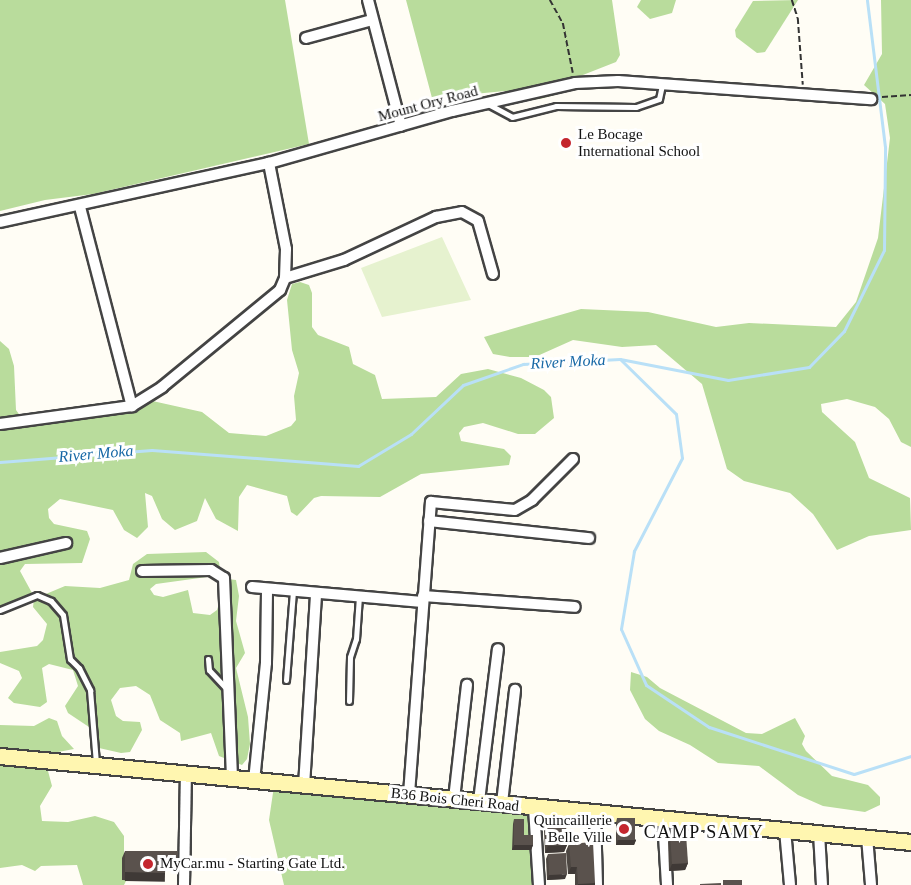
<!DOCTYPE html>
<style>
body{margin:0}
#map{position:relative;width:911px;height:885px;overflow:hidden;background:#fffdf5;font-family:"Times New Roman",serif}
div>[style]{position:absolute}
.forest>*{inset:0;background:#b9dc9c}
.pitch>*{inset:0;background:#e6f2cf}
.stream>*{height:3px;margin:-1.5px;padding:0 1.5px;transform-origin:1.5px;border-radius:1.5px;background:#b9e0f7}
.path>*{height:1.5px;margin-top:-0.75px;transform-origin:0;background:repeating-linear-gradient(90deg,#333 0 6px,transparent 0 9px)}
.roads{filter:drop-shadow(2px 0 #444) drop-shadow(-2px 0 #444) drop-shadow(0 2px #444) drop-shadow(0 -2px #444)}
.service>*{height:5px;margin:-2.5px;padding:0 2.5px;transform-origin:2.5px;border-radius:2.5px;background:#fff}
.minor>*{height:10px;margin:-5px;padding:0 5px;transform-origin:5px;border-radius:5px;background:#fff}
.secondary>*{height:15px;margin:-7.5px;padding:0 7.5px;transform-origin:7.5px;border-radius:7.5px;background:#fff6b0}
.wall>*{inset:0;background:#4d4742}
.shaded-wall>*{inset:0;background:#3f3936;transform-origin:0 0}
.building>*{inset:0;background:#5a524d;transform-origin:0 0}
.dots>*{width:16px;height:16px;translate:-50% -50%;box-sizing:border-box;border:3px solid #fff;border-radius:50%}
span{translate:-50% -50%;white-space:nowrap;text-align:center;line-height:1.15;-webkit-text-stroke:6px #fff;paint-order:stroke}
.street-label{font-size:15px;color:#111}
.poi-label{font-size:15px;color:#111}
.left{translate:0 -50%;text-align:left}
.right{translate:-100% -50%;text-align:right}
.water-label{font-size:16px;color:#1768a6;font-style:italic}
.quarter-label{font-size:18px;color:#111;letter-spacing:1.5px}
</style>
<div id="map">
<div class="forest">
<i style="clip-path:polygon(0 0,285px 0,309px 144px,93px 194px,45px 200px,0 211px)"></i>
<i style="clip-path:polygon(406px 0,612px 0,620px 55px,616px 62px,565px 82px,555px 95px,540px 99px,523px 100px,505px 91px,432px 98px)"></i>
<i style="clip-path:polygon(641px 0,676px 0,672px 13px,650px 19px,637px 7px)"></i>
<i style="clip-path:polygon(798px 0,765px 52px,757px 53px,736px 37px,735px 30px,753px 1px)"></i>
<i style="clip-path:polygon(881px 0,911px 0,911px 447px,901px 442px,889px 419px,875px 407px,847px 399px,821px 404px,822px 412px,855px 442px,869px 478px,910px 498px,911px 530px,869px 536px,837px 550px,813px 514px,790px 493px,744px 481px,727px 469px,702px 384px,656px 345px,622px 347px,573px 340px,535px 357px,510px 357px,493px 354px,484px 337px,581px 309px,648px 312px,716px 327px,749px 323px,836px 327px,856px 302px,878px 238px,890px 138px,885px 104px,864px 85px,882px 54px)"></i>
<i style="clip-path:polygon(300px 282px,309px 285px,312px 293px,312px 327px,318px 335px,349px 347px,353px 364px,375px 375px,382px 399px,436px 397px,461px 374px,488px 369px,521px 378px,544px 390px,551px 397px,554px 418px,535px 434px,518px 434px,483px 423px,464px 427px,459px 433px,461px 441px,504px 449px,511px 456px,509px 465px,421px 474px,380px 497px,321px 496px,314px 498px,297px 516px,291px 512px,287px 496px,247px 485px,239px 497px,238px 531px,216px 519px,205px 498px,197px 521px,175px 530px,162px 519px,152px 496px,145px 493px,148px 527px,137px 538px,124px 530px,113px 510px,60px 499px,48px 509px,49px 518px,54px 524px,87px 531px,90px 539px,82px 563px,25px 564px,20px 571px,32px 593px,0 608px,0 341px,9px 349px,14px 366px,16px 410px,21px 417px,148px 400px,202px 412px,229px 433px,266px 436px,291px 426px,296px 420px,294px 396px,299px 373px,292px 350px,287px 300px,292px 284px)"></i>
<i style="clip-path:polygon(206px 552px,219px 562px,220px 570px,214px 576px,156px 584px,150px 589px,154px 595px,163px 597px,188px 590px,193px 613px,210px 615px,217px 610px,227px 579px,236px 580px,239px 596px,236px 621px,245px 653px,236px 668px,248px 717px,250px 744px,247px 759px,242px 765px,219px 756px,211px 733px,181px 741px,180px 733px,160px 720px,150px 695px,136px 686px,120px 688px,111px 700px,116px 716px,123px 721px,140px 722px,142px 730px,130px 752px,121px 753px,99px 748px,89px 727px,68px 713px,65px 706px,78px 686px,73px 670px,49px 664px,42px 668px,47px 702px,40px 707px,14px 703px,8px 698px,22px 678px,19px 671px,0 663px,0 652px,37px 646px,43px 640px,47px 624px,33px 607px,34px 599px,65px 586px,100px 588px,129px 580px,133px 564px,147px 554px)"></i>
<i style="clip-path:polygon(631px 672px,647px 677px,660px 688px,746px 733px,762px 734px,795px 718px,805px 736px,802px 744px,806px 751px,832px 776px,868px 785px,880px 797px,880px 805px,865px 812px,823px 806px,798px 795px,759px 766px,718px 763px,690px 745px,659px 731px,645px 719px,630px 690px)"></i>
<i style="clip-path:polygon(49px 718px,57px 721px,62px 736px,74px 749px,58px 752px,48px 771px,52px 786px,40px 806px,42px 821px,68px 822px,95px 816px,114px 822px,124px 836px,124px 854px,131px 871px,124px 885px,83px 885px,77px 865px,41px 866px,35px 871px,22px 865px,0 868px,0 725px,34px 726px)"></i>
<i style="clip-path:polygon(274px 786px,540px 809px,545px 885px,284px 885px,269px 820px)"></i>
</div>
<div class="pitch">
<i style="clip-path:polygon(442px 237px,471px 300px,382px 317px,361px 268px)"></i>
</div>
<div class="stream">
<i style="left:620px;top:359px;width:110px;rotate:11deg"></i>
<i style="left:728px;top:380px;width:82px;rotate:-9.1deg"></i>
<i style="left:809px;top:367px;width:50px;rotate:-45.8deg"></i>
<i style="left:844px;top:331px;width:90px;rotate:-63.7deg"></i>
<i style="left:884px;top:250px;width:103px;rotate:-89.4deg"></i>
<i style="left:885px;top:147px;width:148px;rotate:-97deg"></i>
<i style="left:0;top:462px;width:152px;rotate:-4.5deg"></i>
<i style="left:152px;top:450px;width:207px;rotate:4.4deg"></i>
<i style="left:358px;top:466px;width:62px;rotate:-31.1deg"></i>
<i style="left:411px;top:434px;width:71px;rotate:-43.3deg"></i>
<i style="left:463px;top:385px;width:64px;rotate:-19.3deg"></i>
<i style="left:523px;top:364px;width:97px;rotate:-3deg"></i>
<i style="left:620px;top:359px;width:78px;rotate:44.5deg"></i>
<i style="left:676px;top:414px;width:44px;rotate:82.2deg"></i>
<i style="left:682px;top:458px;width:105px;rotate:117.3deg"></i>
<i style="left:634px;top:551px;width:79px;rotate:99.5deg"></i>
<i style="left:621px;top:629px;width:61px;rotate:65.9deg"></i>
<i style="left:646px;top:685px;width:76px;rotate:33.7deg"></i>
<i style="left:709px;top:727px;width:152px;rotate:18deg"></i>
<i style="left:854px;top:774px;width:60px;rotate:-17.5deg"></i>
</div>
<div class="path">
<i style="left:550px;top:0;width:26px;rotate:61deg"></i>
<i style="left:563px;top:23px;width:51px;rotate:78.7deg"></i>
<i style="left:792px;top:0;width:19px;rotate:72deg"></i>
<i style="left:798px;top:18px;width:67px;rotate:85.7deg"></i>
<i style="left:882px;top:97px;width:29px;rotate:-4deg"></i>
</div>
<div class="roads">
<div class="service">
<i style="left:488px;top:104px;width:27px;rotate:28deg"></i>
<i style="left:512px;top:117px;width:45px;rotate:-14deg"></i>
<i style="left:556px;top:106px;width:80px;rotate:0.7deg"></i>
<i style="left:636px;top:107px;width:24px;rotate:-19deg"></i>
<i style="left:659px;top:99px;width:14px;rotate:-78deg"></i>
<i style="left:0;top:610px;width:40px;rotate:-22deg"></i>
<i style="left:37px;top:595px;width:15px;rotate:23deg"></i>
<i style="left:51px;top:601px;width:18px;rotate:49deg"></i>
<i style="left:63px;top:615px;width:45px;rotate:81deg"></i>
<i style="left:70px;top:659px;width:13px;rotate:45deg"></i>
<i style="left:79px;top:668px;width:25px;rotate:63deg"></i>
<i style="left:90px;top:690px;width:73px;rotate:85.3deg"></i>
<i style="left:208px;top:659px;width:11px;rotate:85deg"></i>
<i style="left:209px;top:670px;width:25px;rotate:47deg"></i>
<i style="left:286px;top:680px;width:89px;rotate:-85.5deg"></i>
<i style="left:349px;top:701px;width:44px;rotate:-88.7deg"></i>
<i style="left:350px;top:657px;width:19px;rotate:-72deg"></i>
<i style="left:356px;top:639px;width:43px;rotate:-86deg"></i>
</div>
<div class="minor">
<i style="left:368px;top:0;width:130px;rotate:75.3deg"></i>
<i style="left:306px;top:38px;width:68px;rotate:-15.3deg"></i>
<i style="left:80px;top:207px;width:206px;rotate:75.4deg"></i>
<i style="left:0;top:222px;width:275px;rotate:-12.4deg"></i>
<i style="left:269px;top:163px;width:190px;rotate:-15.9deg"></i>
<i style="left:452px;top:111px;width:126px;rotate:-12.8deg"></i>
<i style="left:575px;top:83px;width:43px;rotate:-2.7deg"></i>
<i style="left:618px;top:81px;width:254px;rotate:4.1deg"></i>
<i style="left:285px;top:278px;width:62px;rotate:-17deg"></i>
<i style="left:344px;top:260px;width:102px;rotate:-25.1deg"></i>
<i style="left:436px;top:217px;width:26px;rotate:-11deg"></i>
<i style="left:462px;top:212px;width:18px;rotate:29deg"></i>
<i style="left:478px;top:221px;width:55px;rotate:74.2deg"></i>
<i style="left:0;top:424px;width:133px;rotate:-7.8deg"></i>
<i style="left:132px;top:406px;width:36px;rotate:-32deg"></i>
<i style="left:162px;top:387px;width:153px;rotate:-39.4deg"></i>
<i style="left:280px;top:290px;width:13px;rotate:-67deg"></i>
<i style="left:285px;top:278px;width:29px;rotate:-88deg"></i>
<i style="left:286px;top:249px;width:88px;rotate:-101.2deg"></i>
<i style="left:429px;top:521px;width:161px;rotate:6.1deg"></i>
<i style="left:0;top:558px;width:68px;rotate:-12.8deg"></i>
<i style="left:142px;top:571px;width:69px;rotate:-0.8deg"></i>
<i style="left:211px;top:570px;width:15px;rotate:32deg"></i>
<i style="left:224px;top:578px;width:200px;rotate:87.7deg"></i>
<i style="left:252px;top:587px;width:171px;rotate:5deg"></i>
<i style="left:423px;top:596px;width:152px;rotate:4.1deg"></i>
<i style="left:254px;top:781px;width:119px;rotate:-84.2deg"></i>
<i style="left:266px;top:663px;width:73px;rotate:-89.2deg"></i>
<i style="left:304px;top:786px;width:193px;rotate:-86.4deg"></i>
<i style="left:409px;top:794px;width:293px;rotate:-85.7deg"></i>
<i style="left:431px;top:502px;width:84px;rotate:5.4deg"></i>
<i style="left:515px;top:510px;width:20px;rotate:-30deg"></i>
<i style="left:532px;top:500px;width:58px;rotate:-45deg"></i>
<i style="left:454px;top:799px;width:115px;rotate:-83.5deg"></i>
<i style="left:479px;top:801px;width:153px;rotate:-82.9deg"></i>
<i style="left:502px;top:803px;width:114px;rotate:-83.4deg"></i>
<i style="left:534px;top:808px;width:77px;rotate:86.3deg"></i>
<i style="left:595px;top:813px;width:72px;rotate:88.4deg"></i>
<i style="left:663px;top:819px;width:66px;rotate:86.5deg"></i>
<i style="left:785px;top:830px;width:55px;rotate:84.8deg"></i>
<i style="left:819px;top:833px;width:52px;rotate:86.7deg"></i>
<i style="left:867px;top:837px;width:48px;rotate:85.2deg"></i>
<i style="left:184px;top:885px;width:112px;rotate:-89deg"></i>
</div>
<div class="secondary">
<i style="left:0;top:756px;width:915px;rotate:5.39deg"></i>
</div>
</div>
<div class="wall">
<i style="clip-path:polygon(617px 818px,636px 840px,634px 845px,616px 845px,616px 823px)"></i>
<i style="clip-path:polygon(514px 819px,524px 835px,533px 845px,531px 850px,512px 850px,513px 824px)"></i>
<i style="clip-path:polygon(547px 823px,567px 845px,564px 852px,545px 853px,544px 830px)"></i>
<i style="clip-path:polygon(670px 835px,688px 863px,685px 870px,669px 871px,668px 842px)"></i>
<i style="clip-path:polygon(569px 844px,595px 883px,595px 885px,575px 885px,575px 874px,568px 874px,566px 851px)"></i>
<i style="clip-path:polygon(125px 851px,175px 870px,165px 870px,163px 881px,122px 880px,122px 858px)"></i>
<i style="clip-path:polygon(548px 854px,565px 879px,547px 880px,546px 859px)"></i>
</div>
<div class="shaded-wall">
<i style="clip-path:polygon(618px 840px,636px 840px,634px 845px,616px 845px)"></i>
<i style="clip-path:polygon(514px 845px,533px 845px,531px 850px,512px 850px)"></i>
<i style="clip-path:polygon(567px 845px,564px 852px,545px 853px,548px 846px)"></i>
<i style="clip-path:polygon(166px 862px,177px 863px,175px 870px,163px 869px)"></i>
<i style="clip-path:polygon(688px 863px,685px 870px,669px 871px,672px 864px)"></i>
<i style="clip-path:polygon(571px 867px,577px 867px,575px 874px,568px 874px)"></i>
<i style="left:125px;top:872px;width:40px;height:9px;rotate:1deg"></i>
<i style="clip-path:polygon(567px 874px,565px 879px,547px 880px,549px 875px)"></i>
<i style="clip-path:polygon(595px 883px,595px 885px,578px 885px,578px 884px)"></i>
</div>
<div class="building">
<i style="left:617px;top:818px;width:18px;height:22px"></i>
<i style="clip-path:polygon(514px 819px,524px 819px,524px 835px,533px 835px,533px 845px,514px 845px)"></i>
<i style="left:566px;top:822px;width:23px;height:19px;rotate:88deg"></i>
<i style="left:686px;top:834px;width:29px;height:16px;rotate:86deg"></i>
<i style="clip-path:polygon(593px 842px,595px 883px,578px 884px,577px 867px,571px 867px,569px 844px)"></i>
<i style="clip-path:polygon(125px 851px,178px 851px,177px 863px,166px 862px,165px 873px,125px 872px)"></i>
<i style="left:566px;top:853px;width:21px;height:18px;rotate:87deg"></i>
<i style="left:723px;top:880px;width:19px;height:5px"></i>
<i style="clip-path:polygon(721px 883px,721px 885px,700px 885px,700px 884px)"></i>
</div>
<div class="dots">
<i style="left:566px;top:143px;background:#c4262e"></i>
<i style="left:624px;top:829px;background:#c4262e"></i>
<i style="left:148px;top:864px;background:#c4262e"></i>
</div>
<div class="street-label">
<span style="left:428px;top:104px;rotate:-15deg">Mount Ory Road</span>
<span style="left:455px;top:800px;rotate:6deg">B36 Bois Cheri Road</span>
</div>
<div class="poi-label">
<span class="left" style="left:578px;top:143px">Le Bocage<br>International School</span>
<span class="right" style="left:612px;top:829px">Quincaillerie<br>Belle Ville</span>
<span class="left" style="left:160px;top:864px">MyCar.mu - Starting Gate Ltd.</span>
</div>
<div class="water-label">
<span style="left:568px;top:362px;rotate:-3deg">River Moka</span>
<span style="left:96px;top:454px;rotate:-5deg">River Moka</span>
</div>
<div class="quarter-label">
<span style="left:704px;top:832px">CAMP SAMY</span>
</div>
</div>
